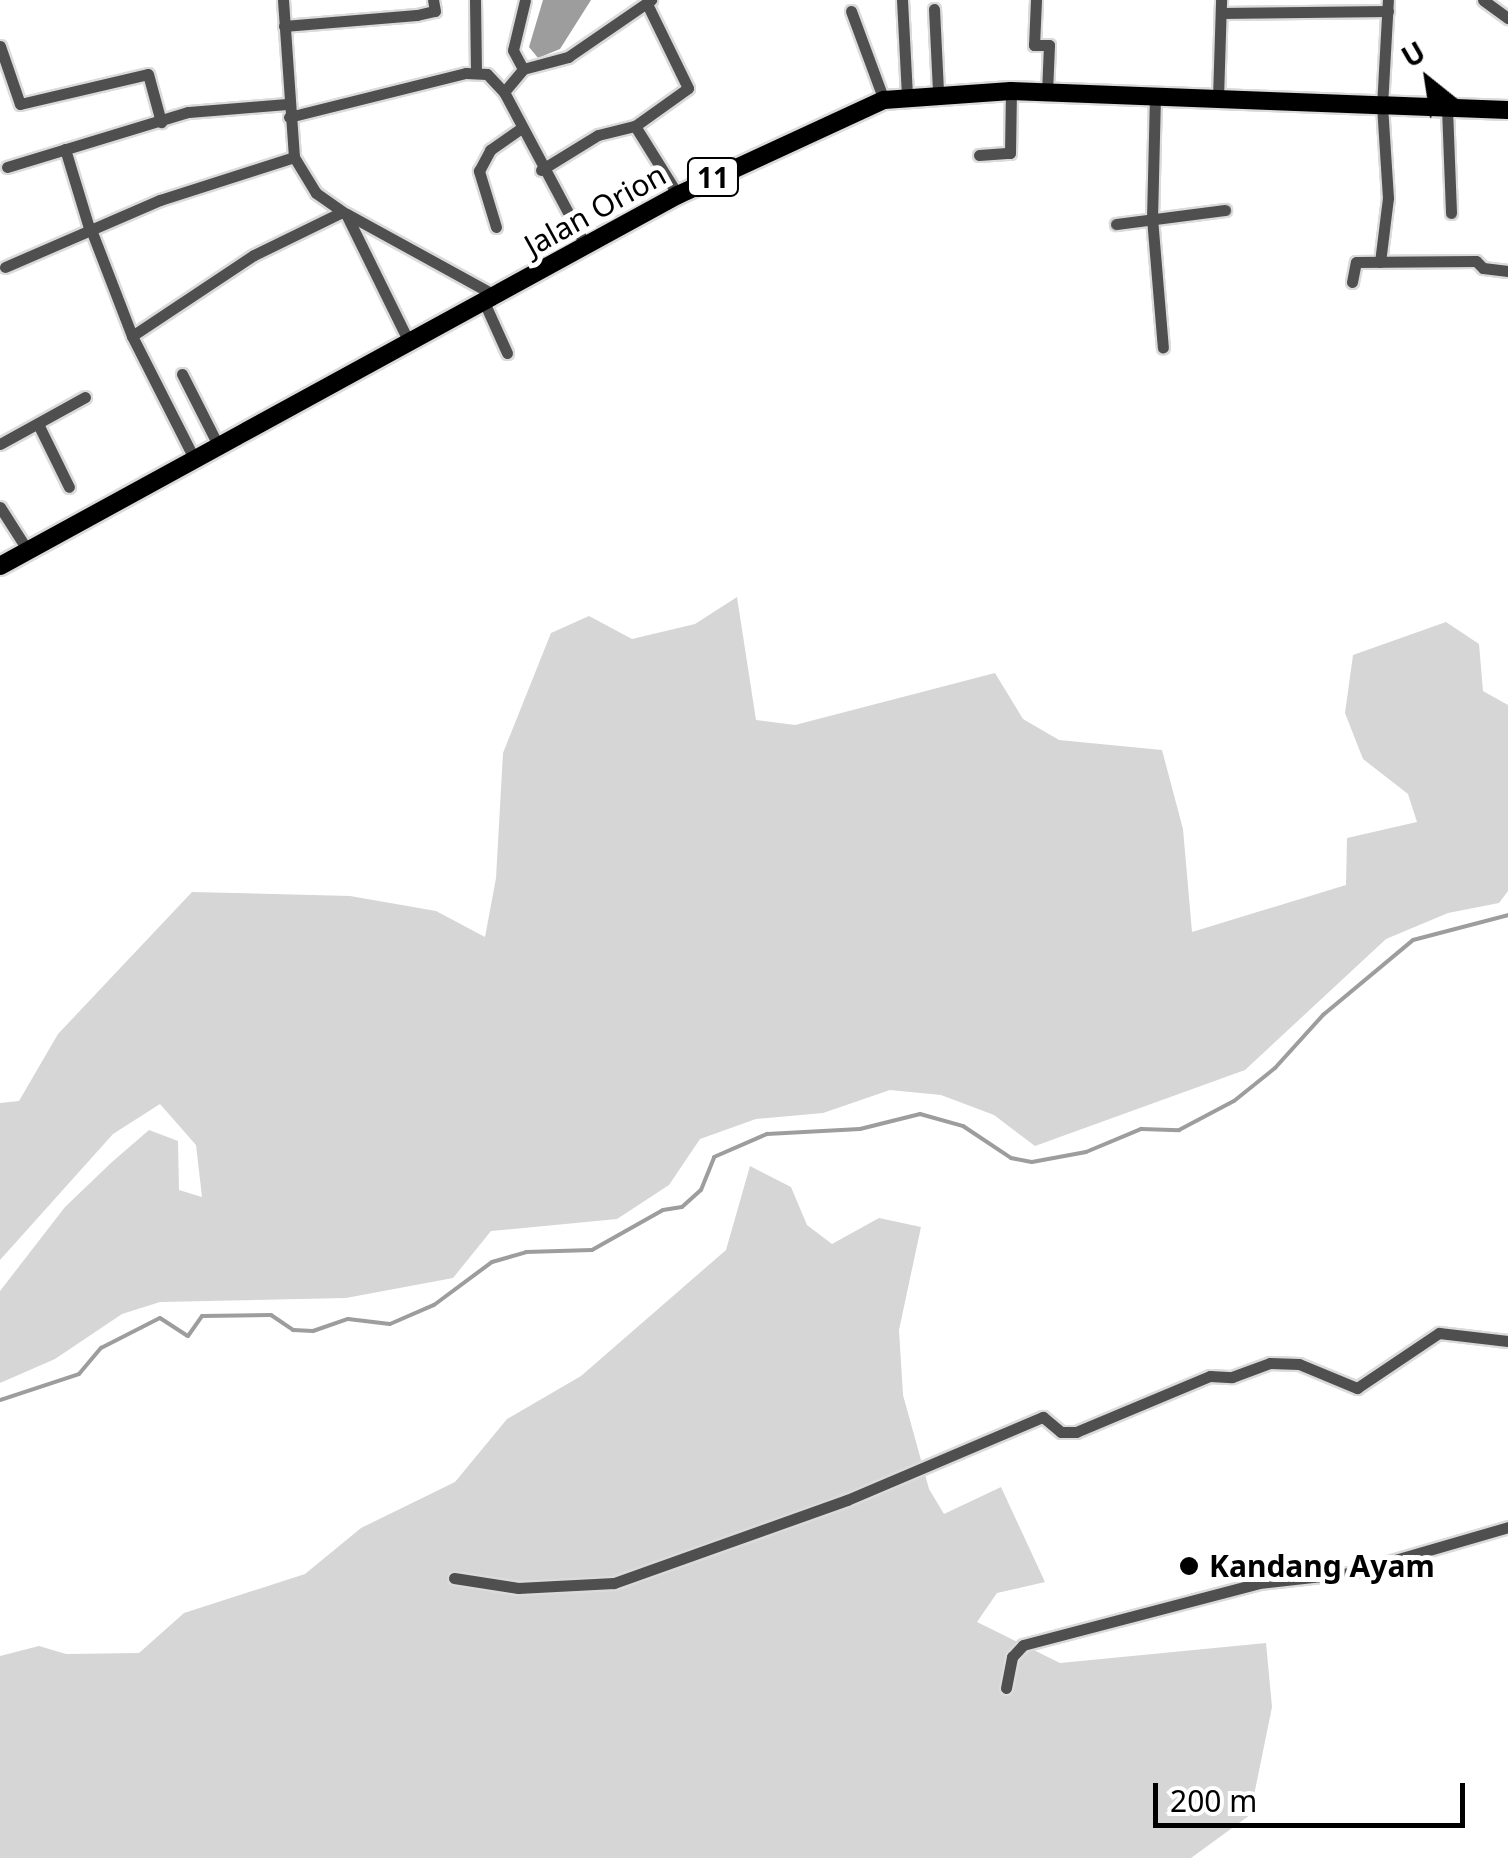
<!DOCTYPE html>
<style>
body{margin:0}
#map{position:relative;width:1508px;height:1858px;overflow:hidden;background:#fff;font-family:"Noto Sans",sans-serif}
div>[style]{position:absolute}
.green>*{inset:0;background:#d6d6d6}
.water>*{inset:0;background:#9d9d9d}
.stream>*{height:4px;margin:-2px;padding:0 2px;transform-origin:2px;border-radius:2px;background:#9d9d9d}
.roads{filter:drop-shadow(2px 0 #dbdbdb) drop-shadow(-2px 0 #dbdbdb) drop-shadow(0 2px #dbdbdb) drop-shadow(0 -2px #dbdbdb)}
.minor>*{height:11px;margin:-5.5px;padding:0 5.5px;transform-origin:5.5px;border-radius:5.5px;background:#4f4f4f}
.highway>*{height:18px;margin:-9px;padding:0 9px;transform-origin:9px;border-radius:9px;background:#000}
.dots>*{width:28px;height:28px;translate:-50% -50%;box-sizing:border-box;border:5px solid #fff;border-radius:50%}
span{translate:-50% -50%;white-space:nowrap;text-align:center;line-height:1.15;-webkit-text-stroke:10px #fff;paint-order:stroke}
.shield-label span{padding:2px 8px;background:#fff;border:2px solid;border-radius:8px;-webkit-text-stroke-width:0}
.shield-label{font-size:28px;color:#000;font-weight:700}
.street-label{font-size:30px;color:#000}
.poi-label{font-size:30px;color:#000;font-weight:700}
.left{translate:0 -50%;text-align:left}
.north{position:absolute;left:1378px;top:30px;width:100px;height:100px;-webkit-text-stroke:8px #fff;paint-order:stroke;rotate:330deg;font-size:28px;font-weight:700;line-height:40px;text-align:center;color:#000}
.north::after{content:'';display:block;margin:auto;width:35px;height:45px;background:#000;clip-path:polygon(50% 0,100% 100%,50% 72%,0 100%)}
.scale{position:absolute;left:1153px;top:1783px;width:312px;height:45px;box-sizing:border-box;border:5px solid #000;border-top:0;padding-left:12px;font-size:30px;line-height:35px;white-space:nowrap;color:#000;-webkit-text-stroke:8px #fff;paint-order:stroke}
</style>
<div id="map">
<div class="green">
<i style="clip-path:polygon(737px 597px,756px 720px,795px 725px,995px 673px,1023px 719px,1059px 740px,1162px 750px,1183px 829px,1192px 932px,1346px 885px,1347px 838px,1417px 822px,1408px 794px,1363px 759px,1345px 713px,1353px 655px,1446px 622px,1479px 644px,1483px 691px,1508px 705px,1508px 891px,1499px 903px,1448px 913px,1386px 939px,1245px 1070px,1035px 1146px,994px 1115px,941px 1095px,890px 1090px,823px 1113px,756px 1119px,700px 1139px,669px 1185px,617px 1219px,491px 1231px,453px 1278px,346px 1298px,160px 1302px,122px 1314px,55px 1359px,0 1383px,0 1291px,65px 1207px,112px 1162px,149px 1130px,178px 1141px,179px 1190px,202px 1197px,196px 1145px,160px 1104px,113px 1134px,0 1260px,0 1103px,19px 1101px,58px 1034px,192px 892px,350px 896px,436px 911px,485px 937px,496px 878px,503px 753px,551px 633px,589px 616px,632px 639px,695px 624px)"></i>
<i style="clip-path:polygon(750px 1166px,791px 1187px,807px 1225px,832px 1244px,879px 1218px,921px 1227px,899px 1330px,903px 1395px,929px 1489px,944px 1514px,1001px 1487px,1045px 1582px,997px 1593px,977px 1622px,1060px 1663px,1266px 1643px,1272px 1707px,1250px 1815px,1191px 1858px,0 1858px,0 1656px,39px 1646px,66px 1654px,139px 1653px,184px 1613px,305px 1574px,361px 1528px,455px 1482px,507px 1419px,581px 1376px,726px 1250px)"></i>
</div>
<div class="water">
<i style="clip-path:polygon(543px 0,591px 0,560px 49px,538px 58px,529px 47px)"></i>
</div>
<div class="stream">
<i style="left:0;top:1400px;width:83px;rotate:-18.2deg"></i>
<i style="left:79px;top:1374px;width:34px;rotate:-50deg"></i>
<i style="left:101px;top:1348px;width:66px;rotate:-27deg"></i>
<i style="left:160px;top:1318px;width:33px;rotate:33deg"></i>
<i style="left:188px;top:1336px;width:24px;rotate:-55deg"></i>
<i style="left:202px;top:1316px;width:69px;rotate:-0.8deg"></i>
<i style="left:271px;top:1315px;width:27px;rotate:34deg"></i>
<i style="left:293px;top:1330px;width:20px;rotate:3deg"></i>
<i style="left:313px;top:1331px;width:37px;rotate:-19deg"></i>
<i style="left:348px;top:1319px;width:42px;rotate:6.8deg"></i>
<i style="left:390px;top:1324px;width:48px;rotate:-23.4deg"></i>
<i style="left:434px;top:1305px;width:72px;rotate:-36.6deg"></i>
<i style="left:492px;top:1262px;width:35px;rotate:-16deg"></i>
<i style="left:526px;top:1252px;width:66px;rotate:-1.7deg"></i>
<i style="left:592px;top:1250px;width:81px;rotate:-29.4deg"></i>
<i style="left:663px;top:1210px;width:19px;rotate:-9deg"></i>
<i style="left:682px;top:1207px;width:25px;rotate:-42deg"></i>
<i style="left:701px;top:1190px;width:35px;rotate:-68deg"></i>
<i style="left:714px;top:1157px;width:58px;rotate:-23.5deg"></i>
<i style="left:767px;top:1134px;width:93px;rotate:-3.1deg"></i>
<i style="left:860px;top:1129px;width:62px;rotate:-14deg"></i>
<i style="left:920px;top:1114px;width:45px;rotate:15.6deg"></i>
<i style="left:963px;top:1126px;width:58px;rotate:33.7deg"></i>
<i style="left:1011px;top:1158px;width:21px;rotate:11deg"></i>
<i style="left:1032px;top:1162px;width:55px;rotate:-10.5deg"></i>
<i style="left:1086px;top:1152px;width:60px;rotate:-22.7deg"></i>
<i style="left:1141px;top:1129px;width:38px;rotate:2deg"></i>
<i style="left:1179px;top:1130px;width:62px;rotate:-27.8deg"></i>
<i style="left:1234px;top:1101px;width:53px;rotate:-38.8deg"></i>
<i style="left:1275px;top:1068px;width:72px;rotate:-47.8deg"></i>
<i style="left:1323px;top:1015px;width:117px;rotate:-39.8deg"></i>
<i style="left:1413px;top:940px;width:98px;rotate:-14.7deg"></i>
</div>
<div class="roads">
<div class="minor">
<i style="left:283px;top:0;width:157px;rotate:86deg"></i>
<i style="left:294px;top:157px;width:42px;rotate:58.6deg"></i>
<i style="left:316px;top:193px;width:37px;rotate:35deg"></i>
<i style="left:346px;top:214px;width:143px;rotate:63.8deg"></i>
<i style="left:475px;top:0;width:72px;rotate:89.2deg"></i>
<i style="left:902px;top:0;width:95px;rotate:87deg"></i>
<i style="left:1036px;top:0;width:45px;rotate:92.5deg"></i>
<i style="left:1034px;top:45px;width:15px"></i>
<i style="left:1049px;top:45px;width:47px;rotate:92.4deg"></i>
<i style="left:1483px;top:0;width:31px;rotate:36deg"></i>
<i style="left:934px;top:9px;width:83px;rotate:87.2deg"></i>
<i style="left:851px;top:11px;width:95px;rotate:69.7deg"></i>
<i style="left:1221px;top:13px;width:167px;rotate:-0.7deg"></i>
<i style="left:284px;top:26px;width:133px;rotate:-4.7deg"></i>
<i style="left:417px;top:15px;width:18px;rotate:-13deg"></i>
<i style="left:435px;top:11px;width:11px;rotate:-100deg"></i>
<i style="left:0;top:46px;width:61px;rotate:71deg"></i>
<i style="left:20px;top:104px;width:131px;rotate:-13.2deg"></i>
<i style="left:148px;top:74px;width:50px;rotate:74.8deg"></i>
<i style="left:523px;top:69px;width:21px;rotate:-118deg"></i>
<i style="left:513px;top:50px;width:51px;rotate:-76.5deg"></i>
<i style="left:504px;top:92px;width:30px;rotate:-50deg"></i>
<i style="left:523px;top:69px;width:47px;rotate:-14.9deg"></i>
<i style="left:568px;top:57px;width:101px;rotate:-34.5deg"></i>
<i style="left:1155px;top:96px;width:122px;rotate:91.4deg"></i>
<i style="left:1152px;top:218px;width:130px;rotate:85.2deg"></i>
<i style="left:1218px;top:98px;width:98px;rotate:-88.2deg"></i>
<i style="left:1447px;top:108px;width:105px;rotate:87.8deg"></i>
<i style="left:289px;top:117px;width:182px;rotate:-14deg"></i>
<i style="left:466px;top:73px;width:21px;rotate:3deg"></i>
<i style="left:487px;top:74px;width:25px;rotate:47deg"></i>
<i style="left:504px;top:92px;width:174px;rotate:62deg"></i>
<i style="left:635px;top:126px;width:81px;rotate:58.1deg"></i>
<i style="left:65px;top:149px;width:83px;rotate:73.1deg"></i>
<i style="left:979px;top:155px;width:31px;rotate:-4deg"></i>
<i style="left:1010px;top:153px;width:62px;rotate:-89.1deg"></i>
<i style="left:7px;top:167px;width:189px;rotate:-16.9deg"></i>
<i style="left:188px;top:112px;width:100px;rotate:-4.6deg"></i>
<i style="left:541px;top:170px;width:67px;rotate:-31.6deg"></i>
<i style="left:598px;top:135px;width:38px;rotate:-14deg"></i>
<i style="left:635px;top:126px;width:65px;rotate:-35.6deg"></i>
<i style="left:688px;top:88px;width:93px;rotate:-116deg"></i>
<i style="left:347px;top:214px;width:170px;rotate:28.8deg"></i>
<i style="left:1116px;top:224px;width:110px;rotate:-7.3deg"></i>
<i style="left:90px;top:227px;width:117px;rotate:68.9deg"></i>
<i style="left:132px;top:336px;width:139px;rotate:63.1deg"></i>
<i style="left:496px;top:227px;width:59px;rotate:-106.9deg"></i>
<i style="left:479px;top:171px;width:24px;rotate:-62deg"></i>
<i style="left:490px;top:150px;width:37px;rotate:-35deg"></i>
<i style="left:1380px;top:262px;width:64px;rotate:-82.9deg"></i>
<i style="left:1388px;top:198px;width:92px;rotate:-93.7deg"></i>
<i style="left:1382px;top:106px;width:106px;rotate:-86.8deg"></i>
<i style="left:5px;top:267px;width:169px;rotate:-23.4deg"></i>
<i style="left:160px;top:200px;width:141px;rotate:-17.8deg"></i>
<i style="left:1352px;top:282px;width:20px;rotate:-79deg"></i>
<i style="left:1356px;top:262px;width:120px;rotate:-0.5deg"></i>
<i style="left:1476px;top:261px;width:10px;rotate:45deg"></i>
<i style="left:1483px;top:268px;width:25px;rotate:7deg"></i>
<i style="left:484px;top:302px;width:56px;rotate:65.7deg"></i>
<i style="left:132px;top:336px;width:146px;rotate:-33.6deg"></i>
<i style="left:254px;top:255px;width:98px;rotate:-26deg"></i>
<i style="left:182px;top:374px;width:82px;rotate:63.1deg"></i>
<i style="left:38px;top:424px;width:70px;rotate:63.8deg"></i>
<i style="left:0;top:444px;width:97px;rotate:-28.9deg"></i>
<i style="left:0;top:507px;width:52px;rotate:57.5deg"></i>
<i style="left:454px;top:1578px;width:65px;rotate:8.9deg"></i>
<i style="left:518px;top:1588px;width:96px;rotate:-3deg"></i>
<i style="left:614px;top:1583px;width:247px;rotate:-19.6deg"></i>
<i style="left:847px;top:1500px;width:213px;rotate:-23deg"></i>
<i style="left:1043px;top:1417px;width:23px;rotate:40deg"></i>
<i style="left:1061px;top:1432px;width:15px"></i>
<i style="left:1076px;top:1432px;width:145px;rotate:-22.7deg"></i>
<i style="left:1210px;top:1376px;width:22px;rotate:3deg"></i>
<i style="left:1232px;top:1377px;width:40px;rotate:-20.2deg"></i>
<i style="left:1270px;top:1363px;width:29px;rotate:2deg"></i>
<i style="left:1299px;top:1364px;width:63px;rotate:22.5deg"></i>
<i style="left:1357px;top:1388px;width:99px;rotate:-33.9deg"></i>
<i style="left:1439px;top:1333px;width:69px;rotate:6.6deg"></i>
<i style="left:1006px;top:1688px;width:32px;rotate:-79deg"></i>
<i style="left:1012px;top:1657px;width:16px;rotate:-47deg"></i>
<i style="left:1023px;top:1645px;width:244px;rotate:-14.7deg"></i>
<i style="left:1259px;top:1583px;width:92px;rotate:-6.3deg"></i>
<i style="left:1350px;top:1573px;width:165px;rotate:-16.2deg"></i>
</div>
<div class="highway">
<i style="left:0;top:566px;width:773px;rotate:-28.69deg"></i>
<i style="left:678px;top:195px;width:227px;rotate:-24.8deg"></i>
<i style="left:884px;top:100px;width:127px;rotate:-4.1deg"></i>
<i style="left:1011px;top:91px;width:497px;rotate:2.2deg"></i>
</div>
</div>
<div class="dots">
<i style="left:1189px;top:1566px;background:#000"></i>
</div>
<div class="shield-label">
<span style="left:713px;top:177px">11</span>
</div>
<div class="street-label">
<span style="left:595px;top:210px;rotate:-29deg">Jalan Orion</span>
</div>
<div class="poi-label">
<span class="left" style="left:1209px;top:1566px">Kandang Ayam</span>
</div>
<div class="north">U</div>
<div class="scale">200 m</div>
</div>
